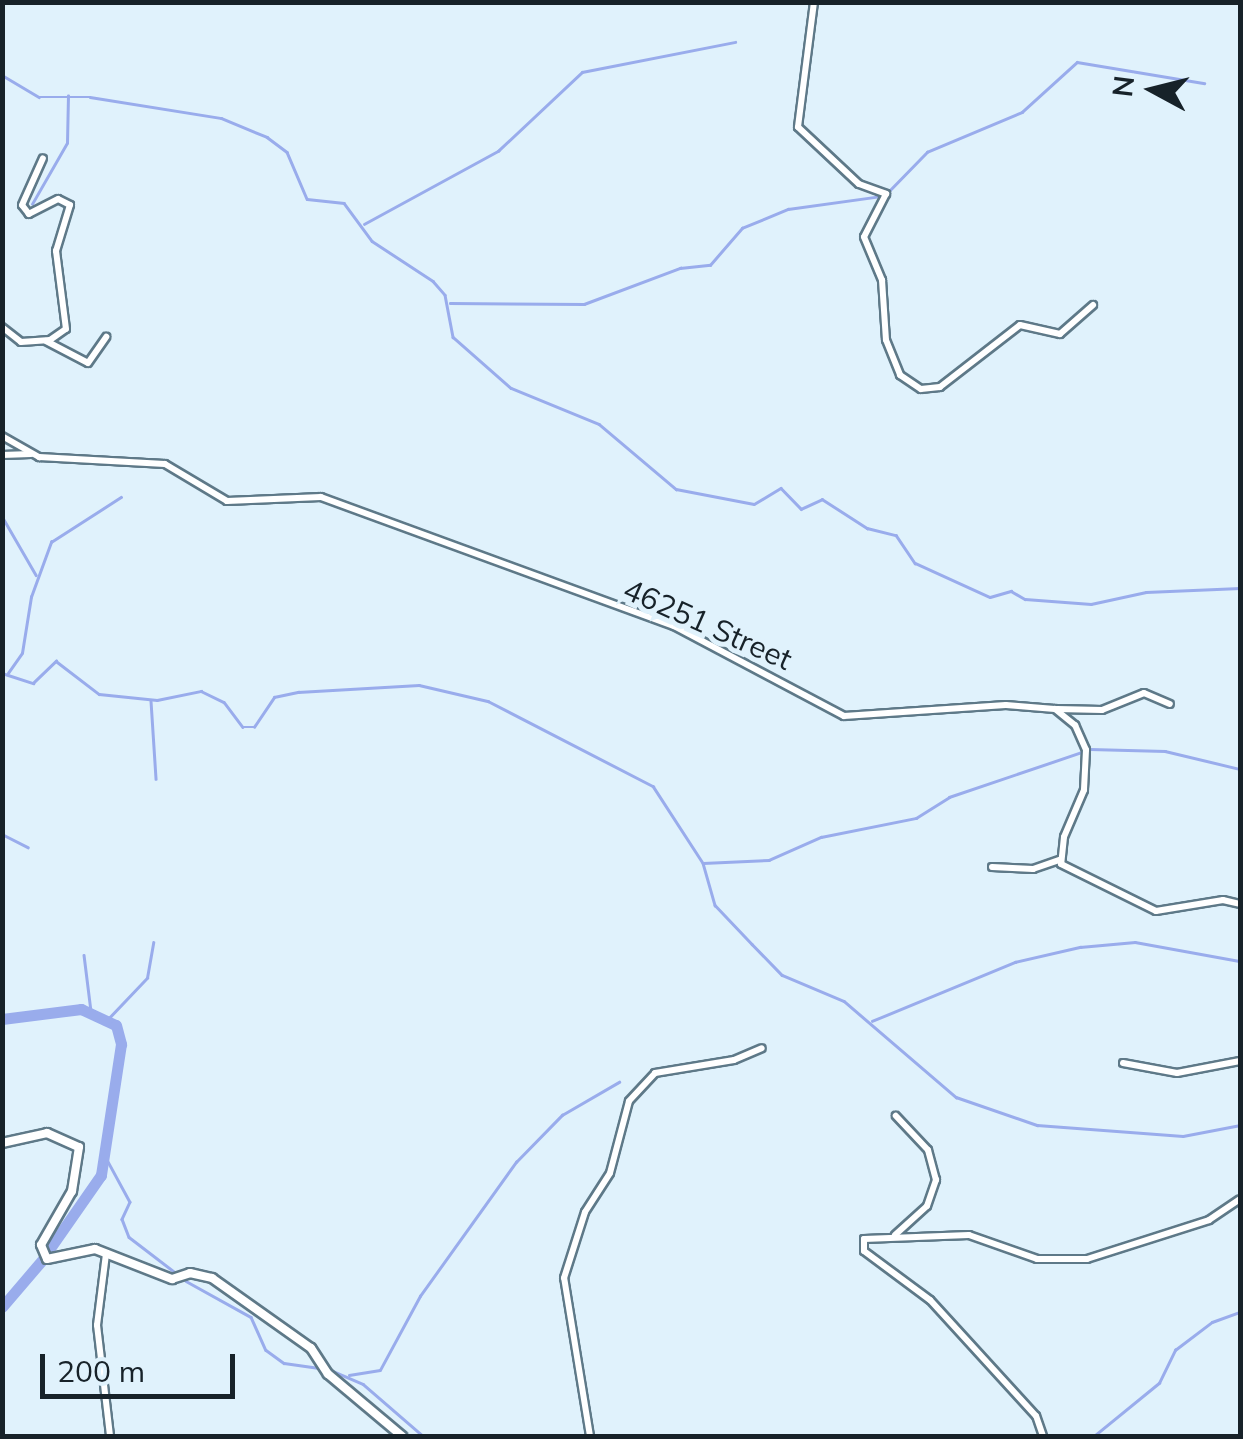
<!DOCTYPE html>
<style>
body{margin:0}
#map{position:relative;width:1243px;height:1439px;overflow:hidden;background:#e0f2fc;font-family:Mulish,sans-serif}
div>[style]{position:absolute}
.stream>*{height:2.5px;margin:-1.25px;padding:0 1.25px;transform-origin:1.25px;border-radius:1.25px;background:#99acec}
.river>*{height:11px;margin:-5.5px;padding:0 5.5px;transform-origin:5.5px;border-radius:5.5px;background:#99acec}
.roads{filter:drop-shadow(2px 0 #5e7988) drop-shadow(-2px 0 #5e7988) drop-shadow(0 2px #5e7988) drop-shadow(0 -2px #5e7988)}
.minor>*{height:6px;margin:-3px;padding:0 3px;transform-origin:3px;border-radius:3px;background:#fff}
.tertiary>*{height:8px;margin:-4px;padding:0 4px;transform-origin:4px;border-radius:4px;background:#fff}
span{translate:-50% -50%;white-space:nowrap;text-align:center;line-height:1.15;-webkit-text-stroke:10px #e0f2fc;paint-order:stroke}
.street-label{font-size:30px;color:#172229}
.frame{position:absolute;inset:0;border:5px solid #172229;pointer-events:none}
.north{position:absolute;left:1103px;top:40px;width:100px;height:100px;-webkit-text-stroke:8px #e0f2fc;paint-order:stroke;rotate:277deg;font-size:28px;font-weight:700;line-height:40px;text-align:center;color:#172229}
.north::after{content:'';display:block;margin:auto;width:35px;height:45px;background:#172229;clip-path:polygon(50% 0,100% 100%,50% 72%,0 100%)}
.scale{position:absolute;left:40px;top:1354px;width:195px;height:45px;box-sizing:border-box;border:5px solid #172229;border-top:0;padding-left:12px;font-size:30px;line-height:35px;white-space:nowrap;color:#172229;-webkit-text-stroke:8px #e0f2fc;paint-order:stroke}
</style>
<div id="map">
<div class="stream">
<i style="left:2px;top:75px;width:43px;rotate:30.7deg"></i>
<i style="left:39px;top:97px;width:51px"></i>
<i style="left:90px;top:97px;width:133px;rotate:9.1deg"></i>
<i style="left:221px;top:118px;width:50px;rotate:22.4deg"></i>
<i style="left:267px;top:137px;width:25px;rotate:37deg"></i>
<i style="left:287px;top:152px;width:51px;rotate:66.9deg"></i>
<i style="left:307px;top:199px;width:37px;rotate:6deg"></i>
<i style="left:344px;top:203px;width:47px;rotate:53.6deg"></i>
<i style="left:372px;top:241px;width:73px;rotate:33.3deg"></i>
<i style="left:433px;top:281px;width:18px;rotate:49deg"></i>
<i style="left:445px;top:295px;width:43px;rotate:79.2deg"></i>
<i style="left:453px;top:337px;width:77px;rotate:41.3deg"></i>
<i style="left:511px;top:388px;width:95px;rotate:22.2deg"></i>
<i style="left:599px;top:424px;width:101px;rotate:40.2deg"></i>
<i style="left:676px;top:489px;width:79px;rotate:10.9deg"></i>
<i style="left:754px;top:504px;width:31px;rotate:-31deg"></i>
<i style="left:781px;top:488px;width:29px;rotate:46deg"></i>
<i style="left:801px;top:509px;width:23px;rotate:-25deg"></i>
<i style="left:822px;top:499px;width:54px;rotate:32.8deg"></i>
<i style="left:867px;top:528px;width:30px;rotate:14deg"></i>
<i style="left:896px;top:535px;width:34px;rotate:56deg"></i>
<i style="left:915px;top:563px;width:82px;rotate:24.4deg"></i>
<i style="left:990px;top:597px;width:22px;rotate:-16deg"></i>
<i style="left:1011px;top:591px;width:16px;rotate:30deg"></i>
<i style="left:1025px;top:599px;width:66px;rotate:4.3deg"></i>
<i style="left:1091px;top:604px;width:56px;rotate:-12.3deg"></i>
<i style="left:1146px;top:592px;width:94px;rotate:-2.4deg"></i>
<i style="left:888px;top:192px;width:56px;rotate:-45.7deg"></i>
<i style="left:927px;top:152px;width:103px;rotate:-22.8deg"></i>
<i style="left:1022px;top:112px;width:74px;rotate:-42.3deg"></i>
<i style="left:1077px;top:62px;width:129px;rotate:9.4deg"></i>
<i style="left:32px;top:204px;width:70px;rotate:-60.2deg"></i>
<i style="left:67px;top:143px;width:47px;rotate:-88.8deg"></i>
<i style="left:364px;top:224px;width:153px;rotate:-28.6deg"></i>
<i style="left:498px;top:151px;width:115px;rotate:-43.2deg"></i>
<i style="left:582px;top:72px;width:156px;rotate:-11.1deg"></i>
<i style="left:450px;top:303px;width:134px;rotate:0.4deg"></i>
<i style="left:584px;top:304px;width:103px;rotate:-20.6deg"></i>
<i style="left:680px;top:268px;width:30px;rotate:-6deg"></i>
<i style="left:710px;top:265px;width:49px;rotate:-49.1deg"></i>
<i style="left:742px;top:228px;width:50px;rotate:-22.4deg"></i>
<i style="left:788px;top:209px;width:95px;rotate:-7.9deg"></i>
<i style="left:2px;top:516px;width:68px;rotate:60deg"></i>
<i style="left:2px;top:673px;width:33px;rotate:18deg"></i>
<i style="left:33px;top:683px;width:32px;rotate:-44deg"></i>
<i style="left:56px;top:661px;width:54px;rotate:37.5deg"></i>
<i style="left:99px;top:694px;width:58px;rotate:5.9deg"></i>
<i style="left:157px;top:700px;width:45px;rotate:-11.6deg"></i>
<i style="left:201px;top:691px;width:25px;rotate:26deg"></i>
<i style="left:224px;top:702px;width:31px;rotate:53deg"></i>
<i style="left:243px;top:727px;width:11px"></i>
<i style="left:254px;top:727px;width:36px;rotate:-56deg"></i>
<i style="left:274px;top:697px;width:25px;rotate:-12deg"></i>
<i style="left:298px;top:692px;width:121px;rotate:-3.3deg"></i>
<i style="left:419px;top:685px;width:71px;rotate:13.1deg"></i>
<i style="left:488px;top:701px;width:186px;rotate:27.3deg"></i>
<i style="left:653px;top:786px;width:92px;rotate:57deg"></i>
<i style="left:703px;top:863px;width:44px;rotate:74.1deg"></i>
<i style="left:715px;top:905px;width:54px;rotate:46.5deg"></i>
<i style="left:752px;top:944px;width:43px;rotate:45.9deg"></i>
<i style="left:782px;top:975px;width:67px;rotate:22.8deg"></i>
<i style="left:844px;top:1001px;width:148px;rotate:40.6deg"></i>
<i style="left:956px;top:1097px;width:86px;rotate:19.1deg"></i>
<i style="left:1037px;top:1125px;width:146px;rotate:4.3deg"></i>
<i style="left:1183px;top:1136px;width:58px;rotate:-10.9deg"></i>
<i style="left:8px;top:673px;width:24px;rotate:-55deg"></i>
<i style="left:22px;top:653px;width:57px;rotate:-80.9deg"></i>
<i style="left:31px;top:597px;width:59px;rotate:-70deg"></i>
<i style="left:51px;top:542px;width:83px;rotate:-32.7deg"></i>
<i style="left:151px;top:701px;width:78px;rotate:86.3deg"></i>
<i style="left:1090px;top:749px;width:75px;rotate:1.5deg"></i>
<i style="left:1165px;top:751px;width:77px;rotate:13.5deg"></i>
<i style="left:2px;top:834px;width:29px;rotate:27deg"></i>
<i style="left:703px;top:863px;width:66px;rotate:-2.6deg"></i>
<i style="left:769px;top:860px;width:57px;rotate:-23.9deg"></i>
<i style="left:821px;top:837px;width:97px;rotate:-11.3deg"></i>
<i style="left:916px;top:818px;width:39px;rotate:-32deg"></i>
<i style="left:949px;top:797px;width:140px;rotate:-18.7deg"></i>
<i style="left:84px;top:955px;width:56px;rotate:82.9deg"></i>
<i style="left:107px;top:1020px;width:58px;rotate:-46.4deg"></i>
<i style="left:147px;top:978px;width:36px;rotate:-80deg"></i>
<i style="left:872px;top:1021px;width:155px;rotate:-22.4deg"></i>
<i style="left:1015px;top:962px;width:67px;rotate:-13deg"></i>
<i style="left:1080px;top:947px;width:55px;rotate:-5.2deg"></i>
<i style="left:1135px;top:942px;width:107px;rotate:10.3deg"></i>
<i style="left:105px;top:1156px;width:52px;rotate:61.5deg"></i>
<i style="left:130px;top:1202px;width:19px;rotate:115deg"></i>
<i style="left:122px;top:1219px;width:19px;rotate:69deg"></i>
<i style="left:129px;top:1237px;width:59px;rotate:37.5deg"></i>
<i style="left:186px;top:1281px;width:74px;rotate:29deg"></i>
<i style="left:251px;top:1317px;width:36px;rotate:66deg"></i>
<i style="left:266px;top:1350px;width:22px;rotate:36deg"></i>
<i style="left:284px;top:1363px;width:35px;rotate:8deg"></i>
<i style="left:328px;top:1369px;width:38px;rotate:23deg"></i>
<i style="left:363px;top:1384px;width:79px;rotate:40.9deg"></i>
<i style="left:349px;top:1375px;width:31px;rotate:-9deg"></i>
<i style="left:380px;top:1370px;width:84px;rotate:-61.6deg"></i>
<i style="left:420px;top:1296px;width:165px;rotate:-54.4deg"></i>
<i style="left:516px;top:1162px;width:66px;rotate:-45.6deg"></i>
<i style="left:562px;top:1115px;width:66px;rotate:-30.1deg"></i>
<i style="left:1094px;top:1436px;width:84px;rotate:-39.2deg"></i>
<i style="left:1159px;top:1383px;width:37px;rotate:-64deg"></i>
<i style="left:1175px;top:1350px;width:46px;rotate:-37.1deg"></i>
<i style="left:1212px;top:1322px;width:30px;rotate:-20deg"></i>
</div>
<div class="river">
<i style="left:2px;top:1019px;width:80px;rotate:-7.2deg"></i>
<i style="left:81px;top:1009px;width:38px;rotate:25deg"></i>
<i style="left:116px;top:1025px;width:20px;rotate:75deg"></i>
<i style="left:121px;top:1044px;width:133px;rotate:98.7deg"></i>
<i style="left:101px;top:1175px;width:93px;rotate:124.9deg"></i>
<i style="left:2px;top:1307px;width:63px;rotate:-49.5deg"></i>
</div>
<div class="roads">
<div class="minor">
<i style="left:814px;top:2px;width:126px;rotate:97.3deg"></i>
<i style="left:798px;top:127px;width:83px;rotate:43.1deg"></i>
<i style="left:859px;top:184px;width:29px;rotate:20deg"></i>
<i style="left:886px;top:194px;width:48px;rotate:117.1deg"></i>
<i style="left:864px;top:237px;width:47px;rotate:67.3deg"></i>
<i style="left:882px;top:280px;width:60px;rotate:86.2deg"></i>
<i style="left:886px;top:340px;width:38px;rotate:68deg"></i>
<i style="left:900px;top:375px;width:25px;rotate:34deg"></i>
<i style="left:921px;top:389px;width:19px;rotate:-6deg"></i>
<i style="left:940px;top:387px;width:101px;rotate:-37.8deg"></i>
<i style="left:1020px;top:325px;width:41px;rotate:12.7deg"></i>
<i style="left:1060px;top:334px;width:44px;rotate:-41.3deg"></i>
<i style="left:2px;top:327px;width:24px;rotate:38deg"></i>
<i style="left:21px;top:342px;width:29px;rotate:-4deg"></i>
<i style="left:50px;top:340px;width:19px;rotate:-35deg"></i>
<i style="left:66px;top:329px;width:79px;rotate:-97.3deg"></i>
<i style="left:56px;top:251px;width:48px;rotate:-73.1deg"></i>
<i style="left:70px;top:205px;width:13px;rotate:-153deg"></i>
<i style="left:58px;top:199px;width:33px;rotate:153deg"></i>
<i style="left:29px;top:214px;width:11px;rotate:-128deg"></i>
<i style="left:22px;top:205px;width:51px;rotate:-65.9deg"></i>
<i style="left:46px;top:341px;width:47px;rotate:27.6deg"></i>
<i style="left:88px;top:363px;width:32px;rotate:-55deg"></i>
<i style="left:2px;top:436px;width:43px;rotate:29.6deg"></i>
<i style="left:39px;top:457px;width:126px;rotate:3.2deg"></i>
<i style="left:165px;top:464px;width:72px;rotate:30.8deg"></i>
<i style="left:227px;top:501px;width:94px;rotate:-2.4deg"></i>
<i style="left:321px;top:497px;width:376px;rotate:20.1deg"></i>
<i style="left:674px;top:626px;width:192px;rotate:27.9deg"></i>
<i style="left:844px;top:716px;width:162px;rotate:-3.9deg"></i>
<i style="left:1006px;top:705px;width:49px;rotate:4.7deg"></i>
<i style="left:1055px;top:709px;width:26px;rotate:39deg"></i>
<i style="left:1075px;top:725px;width:27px;rotate:66deg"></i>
<i style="left:1086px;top:750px;width:40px;rotate:92.9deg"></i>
<i style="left:1084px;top:790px;width:51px;rotate:113.1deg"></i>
<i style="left:1064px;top:837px;width:27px;rotate:96deg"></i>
<i style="left:1061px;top:864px;width:106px;rotate:26.3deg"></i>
<i style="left:1156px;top:911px;width:68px;rotate:-9.3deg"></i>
<i style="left:1223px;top:900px;width:17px;rotate:13deg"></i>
<i style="left:2px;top:455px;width:29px;rotate:-2deg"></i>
<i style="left:1057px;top:709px;width:45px;rotate:1.3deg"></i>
<i style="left:1102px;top:710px;width:45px;rotate:-22deg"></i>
<i style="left:1144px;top:693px;width:28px;rotate:23deg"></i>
<i style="left:992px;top:867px;width:41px;rotate:2.8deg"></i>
<i style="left:1033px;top:869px;width:28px;rotate:-19deg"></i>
<i style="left:1123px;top:1063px;width:55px;rotate:10.5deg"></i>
<i style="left:1177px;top:1073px;width:64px;rotate:-10.8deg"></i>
<i style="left:895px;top:1235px;width:43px;rotate:-42.2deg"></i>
<i style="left:927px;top:1206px;width:28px;rotate:-71deg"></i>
<i style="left:936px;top:1180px;width:31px;rotate:-105deg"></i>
<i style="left:928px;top:1150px;width:47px;rotate:-133.3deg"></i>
<i style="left:106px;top:1254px;width:72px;rotate:97.2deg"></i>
<i style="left:97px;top:1325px;width:112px;rotate:83.3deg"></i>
<i style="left:590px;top:1436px;width:160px;rotate:-99.3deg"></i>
<i style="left:564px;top:1278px;width:69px;rotate:-72.3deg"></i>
<i style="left:585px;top:1212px;width:46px;rotate:-57.3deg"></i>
<i style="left:610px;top:1173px;width:74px;rotate:-75.2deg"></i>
<i style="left:629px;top:1101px;width:38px;rotate:-47deg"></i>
<i style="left:655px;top:1073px;width:80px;rotate:-9.3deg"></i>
<i style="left:734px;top:1060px;width:30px;rotate:-23deg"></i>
<i style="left:1043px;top:1436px;width:21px;rotate:-109deg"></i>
<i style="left:1036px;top:1416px;width:157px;rotate:-132.4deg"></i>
<i style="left:930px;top:1300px;width:82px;rotate:-143.4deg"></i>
<i style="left:864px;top:1251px;width:12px;rotate:-90deg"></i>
<i style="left:864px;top:1239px;width:105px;rotate:-2.2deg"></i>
<i style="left:969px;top:1235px;width:72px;rotate:19.4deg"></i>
<i style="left:1037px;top:1259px;width:50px"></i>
<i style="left:1087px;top:1259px;width:128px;rotate:-17.7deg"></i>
<i style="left:1209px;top:1220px;width:37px;rotate:-34deg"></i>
</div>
<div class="tertiary">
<i style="left:2px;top:1143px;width:46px;rotate:-12.5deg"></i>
<i style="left:47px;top:1133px;width:35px;rotate:24deg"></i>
<i style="left:79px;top:1147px;width:45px;rotate:99deg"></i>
<i style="left:72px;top:1191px;width:62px;rotate:119.9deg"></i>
<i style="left:41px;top:1245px;width:15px;rotate:67deg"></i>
<i style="left:47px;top:1259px;width:49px;rotate:-11.8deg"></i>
<i style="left:95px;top:1249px;width:83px;rotate:21.3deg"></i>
<i style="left:172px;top:1279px;width:19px;rotate:-18deg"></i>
<i style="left:190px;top:1273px;width:23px;rotate:13deg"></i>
<i style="left:212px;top:1278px;width:121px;rotate:35.3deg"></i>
<i style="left:311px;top:1348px;width:31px;rotate:57deg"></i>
<i style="left:328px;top:1374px;width:97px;rotate:40deg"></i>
</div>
</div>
<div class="street-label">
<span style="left:708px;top:624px;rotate:24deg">46251 Street</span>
</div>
<div class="frame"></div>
<div class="north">N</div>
<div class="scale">200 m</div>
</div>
